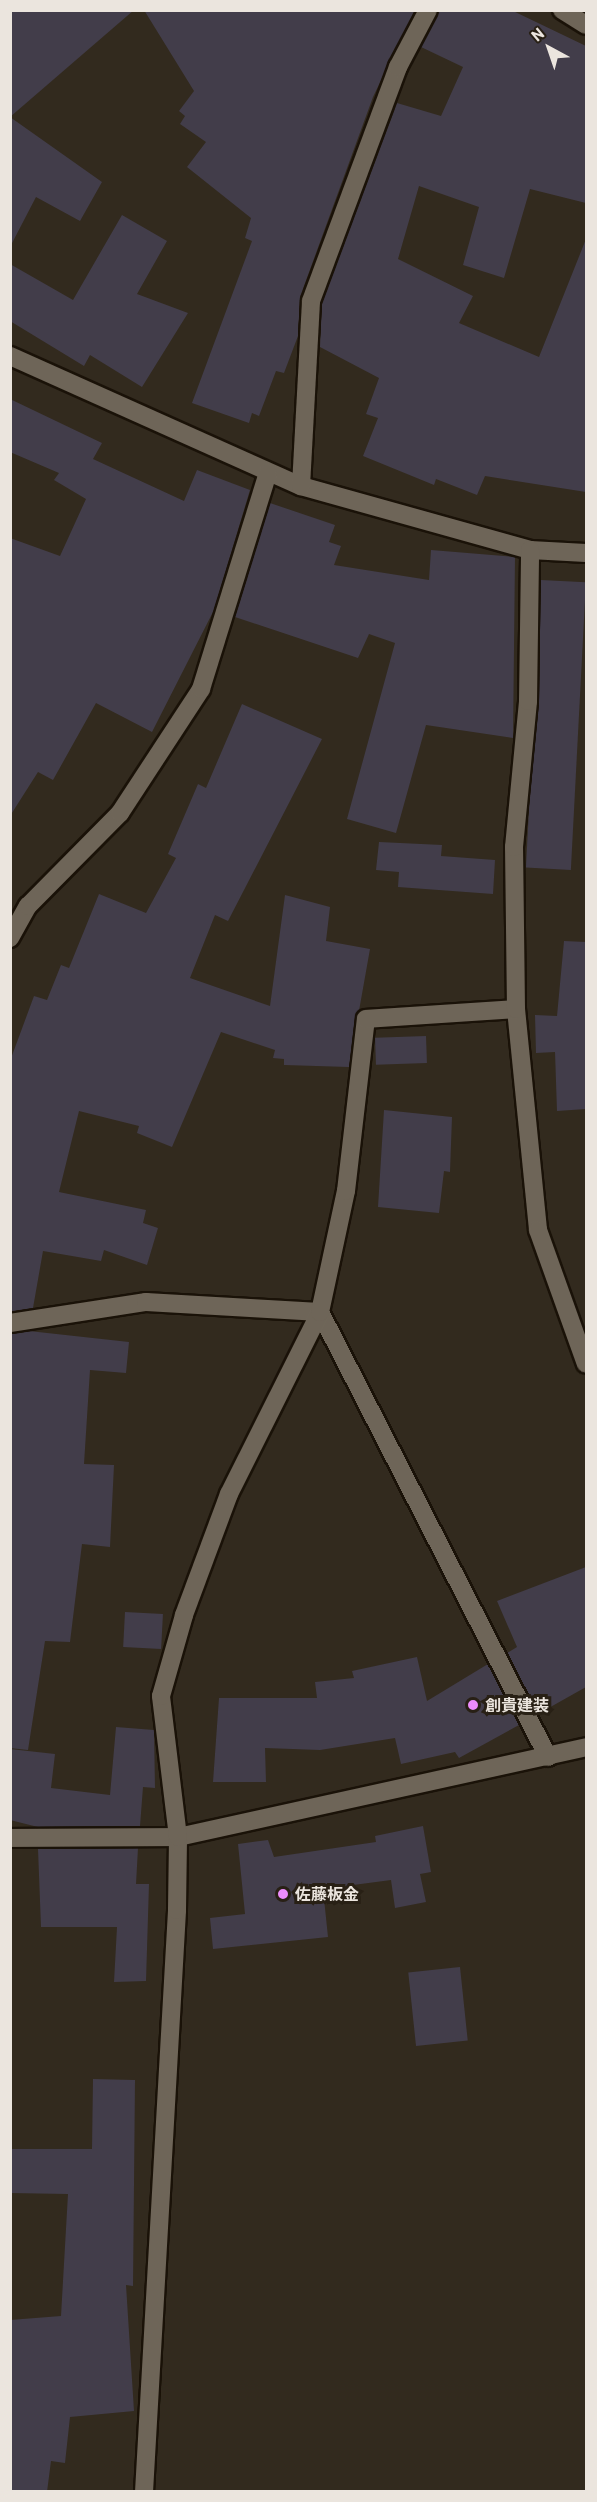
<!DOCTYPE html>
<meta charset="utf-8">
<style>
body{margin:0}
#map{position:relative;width:597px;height:2502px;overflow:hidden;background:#322a1e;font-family:Barlow,"Noto Sans JP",sans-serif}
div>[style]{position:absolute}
.building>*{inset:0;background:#423d4a;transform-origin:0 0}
.roads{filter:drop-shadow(2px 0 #1a1208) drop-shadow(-2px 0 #1a1208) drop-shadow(0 2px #1a1208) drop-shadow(0 -2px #1a1208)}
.minor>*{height:18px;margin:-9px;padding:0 9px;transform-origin:9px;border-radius:9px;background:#6e6558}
.dots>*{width:16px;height:16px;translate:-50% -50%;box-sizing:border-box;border:3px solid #282015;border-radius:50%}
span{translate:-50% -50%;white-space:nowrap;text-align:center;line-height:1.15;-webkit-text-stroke:6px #282015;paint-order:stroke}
.poi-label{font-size:16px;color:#ebe5de;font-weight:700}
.left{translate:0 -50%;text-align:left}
.frame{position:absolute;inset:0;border:12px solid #ebe5de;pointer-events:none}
.north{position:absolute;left:519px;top:18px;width:60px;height:60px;-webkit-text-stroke:4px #282015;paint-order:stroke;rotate:320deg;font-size:16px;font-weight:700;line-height:24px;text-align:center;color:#ebe5de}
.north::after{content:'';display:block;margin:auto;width:21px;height:27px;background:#ebe5de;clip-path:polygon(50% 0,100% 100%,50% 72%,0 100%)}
</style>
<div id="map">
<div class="building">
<i style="clip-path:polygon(10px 10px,134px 10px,10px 117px)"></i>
<i style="clip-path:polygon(144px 10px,415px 10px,373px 97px,300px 297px,298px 336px,284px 373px,276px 371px,259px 416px,252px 413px,249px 423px,192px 403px,252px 241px,245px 238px,251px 218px,187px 167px,206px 142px,180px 124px,185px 116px,179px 111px,194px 91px)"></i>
<i style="clip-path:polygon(439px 10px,511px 10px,586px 46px,586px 203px,530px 189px,504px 278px,463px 265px,479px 207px,419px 186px,398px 259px,473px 296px,459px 323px,539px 357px,586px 239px,586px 492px,485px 476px,477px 495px,436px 479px,434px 485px,363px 456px,378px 418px,366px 414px,379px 378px,320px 347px,322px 303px,397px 103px,441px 116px,463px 67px,421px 47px)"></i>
<i style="clip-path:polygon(10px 117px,102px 182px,80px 221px,36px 197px,10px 247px)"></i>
<i style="clip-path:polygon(122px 215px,167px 241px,137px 294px,188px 313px,142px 387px,90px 355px,84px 366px,10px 321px,10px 264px,73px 300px)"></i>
<i style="clip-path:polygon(10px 399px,102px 443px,93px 459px,184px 501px,197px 470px,250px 490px,214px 610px,152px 732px,96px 703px,53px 780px,38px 772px,10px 816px,10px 538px,60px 556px,86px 499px,54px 480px,59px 473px,10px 452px)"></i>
<i style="clip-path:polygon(270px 503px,335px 525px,329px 542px,341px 546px,334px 565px,429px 580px,431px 550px,515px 557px,513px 738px,426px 725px,396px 833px,347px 819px,395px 643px,369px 634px,358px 658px,235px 617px)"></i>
<i style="left:541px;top:580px;width:45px;height:288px;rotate:3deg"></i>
<i style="clip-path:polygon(242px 704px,322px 739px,228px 921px,215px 915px,190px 978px,270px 1006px,285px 895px,330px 907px,326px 941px,370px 949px,349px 1067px,284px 1065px,284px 1059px,273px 1058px,275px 1050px,221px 1032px,172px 1147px,137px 1133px,139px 1126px,79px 1111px,59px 1192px,146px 1210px,143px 1223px,158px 1228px,147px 1265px,104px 1250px,101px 1261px,43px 1251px,33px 1308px,10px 1312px,10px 1061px,34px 996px,47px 1000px,61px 965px,69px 968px,99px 894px,146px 913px,176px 858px,168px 854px,198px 784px,206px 788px)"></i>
<i style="clip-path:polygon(379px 842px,442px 845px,441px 856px,495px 860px,493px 894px,398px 887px,399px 872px,376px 870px)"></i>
<i style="clip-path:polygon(564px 941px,586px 942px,586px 1109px,557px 1111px,555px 1052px,536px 1053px,535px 1015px,557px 1016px)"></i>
<i style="left:426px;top:1036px;width:27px;height:51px;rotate:88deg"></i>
<i style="clip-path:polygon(384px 1110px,452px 1117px,450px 1172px,444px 1171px,439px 1213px,378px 1207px)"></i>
<i style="clip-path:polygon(29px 1331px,129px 1342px,126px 1373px,90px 1370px,84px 1464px,114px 1465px,110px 1547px,82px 1544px,70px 1642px,45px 1641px,28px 1750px,10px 1748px,10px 1334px)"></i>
<i style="clip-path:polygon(586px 1567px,586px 1687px,538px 1714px,507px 1653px,517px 1647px,497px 1601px)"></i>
<i style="left:125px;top:1612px;width:38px;height:35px;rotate:3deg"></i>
<i style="clip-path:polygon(417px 1657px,427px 1701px,488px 1664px,519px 1725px,459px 1758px,455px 1752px,401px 1764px,395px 1738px,320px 1750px,265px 1748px,266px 1782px,213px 1782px,219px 1698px,317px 1698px,315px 1682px,354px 1678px,352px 1671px)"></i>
<i style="clip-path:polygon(116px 1727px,154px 1730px,155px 1788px,143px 1787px,140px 1826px,38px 1827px,10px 1820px,10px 1749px,55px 1754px,51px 1788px,110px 1795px)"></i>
<i style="clip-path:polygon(423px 1826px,431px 1872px,420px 1874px,426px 1902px,395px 1908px,391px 1880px,323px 1889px,328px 1937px,213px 1949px,210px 1918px,245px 1914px,238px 1844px,268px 1840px,274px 1857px,376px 1842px,375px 1836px)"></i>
<i style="clip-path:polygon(138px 1848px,136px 1884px,149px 1884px,146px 1981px,114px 1982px,117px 1927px,41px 1927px,38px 1849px)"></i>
<i style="left:460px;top:1967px;width:74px;height:52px;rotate:84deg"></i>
<i style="clip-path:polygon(93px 2079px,135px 2080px,133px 2286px,126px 2285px,134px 2411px,70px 2417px,65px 2463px,51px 2461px,47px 2492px,10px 2492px,10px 2320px,61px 2316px,68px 2194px,10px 2193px,10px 2149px,92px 2149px)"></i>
</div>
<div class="roads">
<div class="minor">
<i style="left:562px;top:10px;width:28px;rotate:32deg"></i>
<i style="left:10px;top:356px;width:319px;rotate:24.1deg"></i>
<i style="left:301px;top:486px;width:238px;rotate:15.6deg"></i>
<i style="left:530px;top:550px;width:56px;rotate:3.1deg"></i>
<i style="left:301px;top:486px;width:185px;rotate:-86.9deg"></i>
<i style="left:311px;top:301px;width:250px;rotate:-69.6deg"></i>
<i style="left:398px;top:67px;width:64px;rotate:-62.2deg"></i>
<i style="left:10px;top:938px;width:37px;rotate:-61deg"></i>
<i style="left:28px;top:906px;width:131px;rotate:-45.3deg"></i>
<i style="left:120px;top:813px;width:148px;rotate:-56.8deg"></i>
<i style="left:201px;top:689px;width:226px;rotate:-72.8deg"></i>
<i style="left:516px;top:1009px;width:222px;rotate:84.3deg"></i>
<i style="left:538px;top:1230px;width:142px;rotate:70.3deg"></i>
<i style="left:320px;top:1312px;width:500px;rotate:62.87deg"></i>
<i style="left:10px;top:1323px;width:138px;rotate:-8.8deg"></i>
<i style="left:146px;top:1302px;width:174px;rotate:3.3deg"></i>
<i style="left:10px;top:1838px;width:168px;rotate:-0.3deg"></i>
<i style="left:178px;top:1837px;width:418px;rotate:-12.4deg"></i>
<i style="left:144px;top:2492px;width:583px;rotate:-86.75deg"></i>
<i style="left:177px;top:1910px;width:73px;rotate:-89.2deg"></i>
<i style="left:178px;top:1837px;width:142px;rotate:-96.9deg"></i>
<i style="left:161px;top:1696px;width:84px;rotate:-74.1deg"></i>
<i style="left:184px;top:1615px;width:129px;rotate:-69.6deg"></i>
<i style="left:229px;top:1494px;width:203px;rotate:-63.4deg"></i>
<i style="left:320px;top:1312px;width:124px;rotate:-77.9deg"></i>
<i style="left:346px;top:1191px;width:173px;rotate:-83.4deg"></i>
<i style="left:366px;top:1019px;width:150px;rotate:-3.8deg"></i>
<i style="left:516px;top:1009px;width:162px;rotate:-90.7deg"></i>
<i style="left:514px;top:847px;width:147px;rotate:-84.5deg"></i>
<i style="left:528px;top:701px;width:151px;rotate:-89.2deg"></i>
</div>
</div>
<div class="dots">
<i style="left:473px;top:1705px;background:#ec8cfb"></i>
<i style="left:283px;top:1894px;background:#ec8cfb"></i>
</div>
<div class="poi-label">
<span class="left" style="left:485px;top:1705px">創貴建装</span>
<span class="left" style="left:295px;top:1894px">佐藤板金</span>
</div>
<div class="frame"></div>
<div class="north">N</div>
</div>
